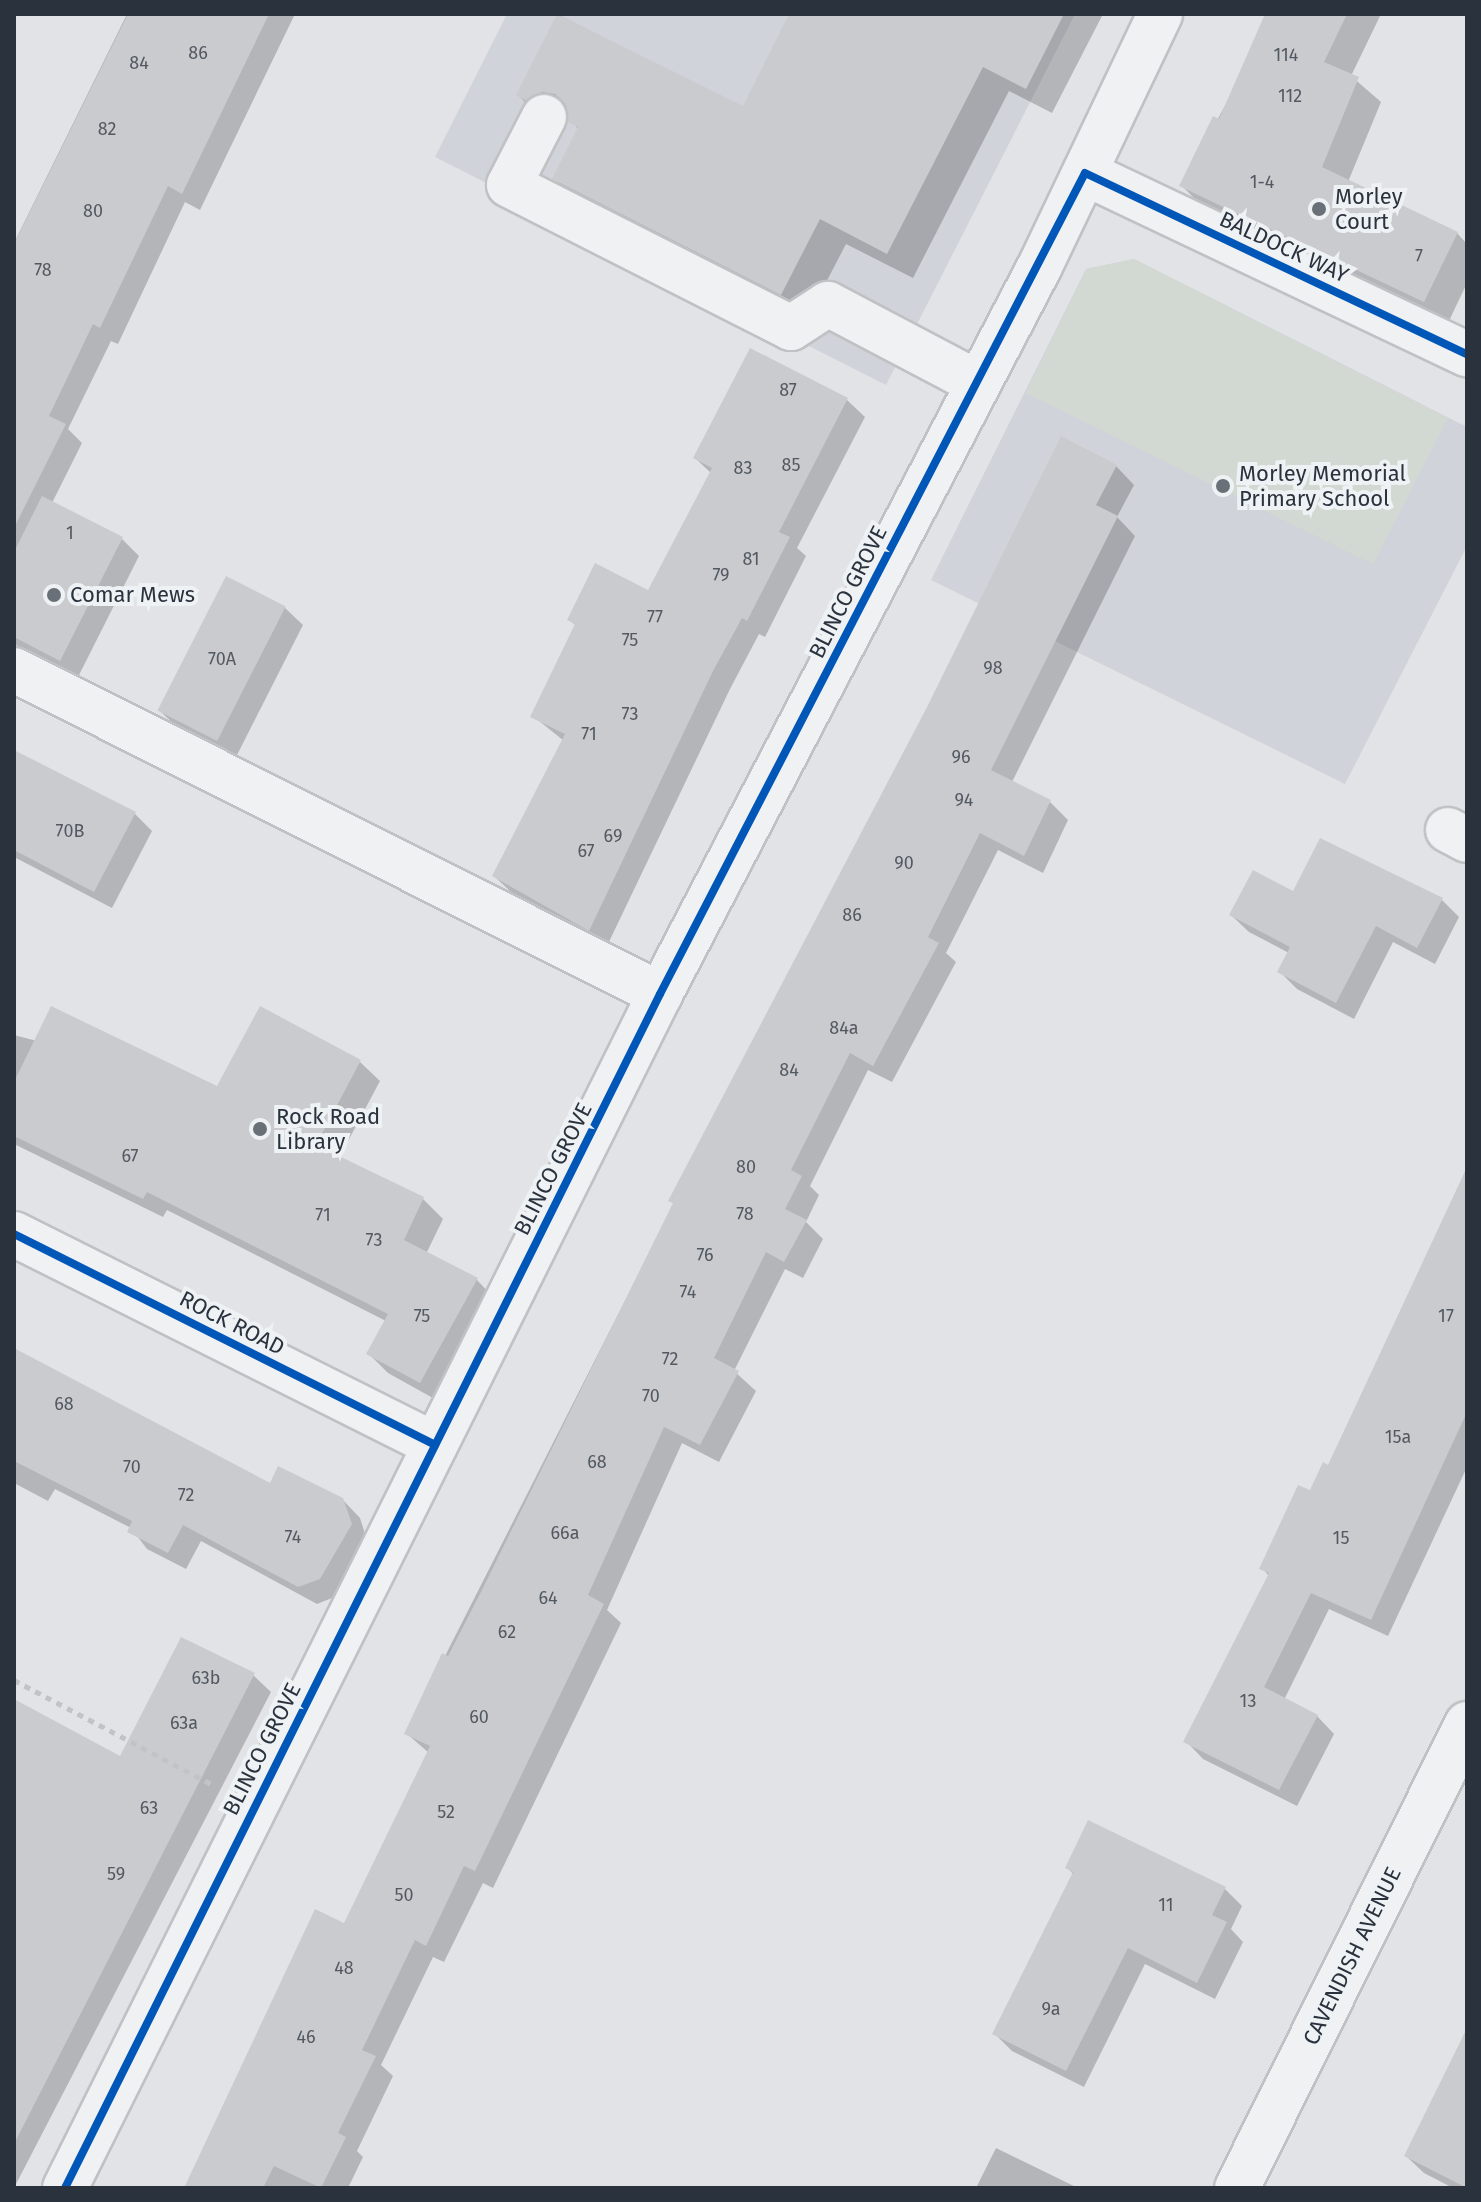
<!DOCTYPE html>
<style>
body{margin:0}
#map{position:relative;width:1481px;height:2202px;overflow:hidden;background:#e1e3e6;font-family:"Fira Sans",sans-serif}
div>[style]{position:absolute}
.built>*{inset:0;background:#d0d3d9}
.green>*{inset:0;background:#d2d9d2}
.shadow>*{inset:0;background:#0003}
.building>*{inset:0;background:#cacbce;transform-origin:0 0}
.path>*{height:5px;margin-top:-2.5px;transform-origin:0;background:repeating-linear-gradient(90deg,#c1c4c6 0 6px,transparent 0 12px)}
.roads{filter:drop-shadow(2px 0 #c0c1c4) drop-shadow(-2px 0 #c0c1c4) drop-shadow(0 2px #c0c1c4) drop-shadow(0 -2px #c0c1c4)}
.minor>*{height:44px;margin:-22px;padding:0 22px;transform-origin:22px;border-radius:22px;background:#f0f1f3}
.cycleway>*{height:8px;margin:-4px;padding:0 4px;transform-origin:4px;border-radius:4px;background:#0057b8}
.dots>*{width:22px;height:22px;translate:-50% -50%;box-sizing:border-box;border:4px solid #eff2f5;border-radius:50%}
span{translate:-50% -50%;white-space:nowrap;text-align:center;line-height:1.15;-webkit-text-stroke:8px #eff2f5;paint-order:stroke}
.number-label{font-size:18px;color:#535962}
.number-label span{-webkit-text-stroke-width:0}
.poi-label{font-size:22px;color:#2a323d}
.left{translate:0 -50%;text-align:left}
.street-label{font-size:22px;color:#2a323d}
.frame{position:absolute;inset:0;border:16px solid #2a323d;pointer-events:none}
</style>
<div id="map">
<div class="built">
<i style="clip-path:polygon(507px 14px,1075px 14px,886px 385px,435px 157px)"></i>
<i style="clip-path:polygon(1134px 259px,1467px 427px,1467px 546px,1345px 784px,931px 580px,1086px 269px)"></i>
</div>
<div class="green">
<i style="clip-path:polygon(1134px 259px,1448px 418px,1373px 564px,1026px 393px,1086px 269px)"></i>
</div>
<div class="shadow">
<i style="clip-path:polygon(127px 14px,295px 14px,200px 210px,185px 202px,118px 344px,111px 341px,68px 429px,82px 443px,52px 503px,121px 538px,139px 556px,78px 677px,14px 644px,14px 243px)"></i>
<i style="clip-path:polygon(792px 14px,1103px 14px,1052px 113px,1009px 91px,913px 278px,846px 244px,807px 319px,580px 204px,554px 178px,579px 130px,569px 116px,553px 125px,543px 120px,518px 95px,559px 15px,743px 108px)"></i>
<i style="clip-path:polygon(1274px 14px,1381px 14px,1351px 76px,1381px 102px,1348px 182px,1457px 233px,1467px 244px,1467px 283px,1448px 323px,1205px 209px,1182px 186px)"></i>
<i style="clip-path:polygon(847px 400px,865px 417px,797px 548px,806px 556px,765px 637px,759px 634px,730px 689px,607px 946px,512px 893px,494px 876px,564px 741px,533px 716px,576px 626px,569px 619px,649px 593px,712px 474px,695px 458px)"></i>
<i style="clip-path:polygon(1116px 466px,1134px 485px,1117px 517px,1135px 536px,1012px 782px,1050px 802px,1068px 820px,1043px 873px,998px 850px,946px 953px,956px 962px,892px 1082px,868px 1070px,810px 1186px,819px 1195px,806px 1222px,823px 1239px,803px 1278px,785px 1269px,734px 1371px,756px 1391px,719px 1462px,682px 1443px,607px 1610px,621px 1623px,493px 1888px,483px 1883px,444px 1962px,433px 1957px,381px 2065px,393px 2076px,357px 2151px,363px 2157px,348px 2188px,185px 2188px,345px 1926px,429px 1753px,406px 1733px,674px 1204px,670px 1200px)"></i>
<i style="clip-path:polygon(227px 579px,285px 608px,303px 625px,236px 757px,178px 728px,160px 711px)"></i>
<i style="clip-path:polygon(14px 753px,135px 814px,152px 831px,112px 908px,14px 857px)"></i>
<i style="clip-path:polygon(1294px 893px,1441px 899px,1459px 917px,1435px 964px,1393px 942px,1354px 1019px,1297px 989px,1279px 971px,1289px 953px,1249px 932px,1231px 915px)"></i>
<i style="clip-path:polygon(14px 1035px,218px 1088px,360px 1062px,380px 1081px,339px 1158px,423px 1199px,443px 1219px,426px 1254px,477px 1280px,496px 1300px,440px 1402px,388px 1373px,368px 1353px,386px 1321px,167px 1210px,163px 1217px,14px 1144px)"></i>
<i style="clip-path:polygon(1467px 1173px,1467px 1467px,1388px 1636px,1329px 1609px,1284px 1700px,1317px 1716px,1334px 1734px,1297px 1806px,1203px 1759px,1186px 1741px,1270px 1577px,1262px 1568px,1329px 1467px)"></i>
<i style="clip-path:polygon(14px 1352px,271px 1485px,342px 1499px,360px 1518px,368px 1543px,337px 1596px,317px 1604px,201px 1541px,186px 1569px,147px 1549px,131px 1528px,55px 1489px,48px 1501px,14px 1483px)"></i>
<i style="clip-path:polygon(253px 1675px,271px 1692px,14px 2188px,14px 1704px,121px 1758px)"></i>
<i style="clip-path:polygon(1067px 1867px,1225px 1889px,1242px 1906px,1231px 1929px,1243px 1942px,1215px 1999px,1145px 1964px,1084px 2087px,1012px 2051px,995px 2034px,1074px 1875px)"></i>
<i style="clip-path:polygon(1467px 2053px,1467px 2188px,1453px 2188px,1424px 2173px,1406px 2156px)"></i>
<i style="clip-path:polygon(996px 2148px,1078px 2188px,976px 2188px)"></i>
</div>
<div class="building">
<i style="clip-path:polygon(128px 14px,269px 14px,182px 194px,168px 186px,100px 328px,93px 324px,49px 416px,66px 424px,14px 528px,14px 244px)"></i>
<i style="clip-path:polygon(557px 14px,743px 106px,789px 14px,1064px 14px,1026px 89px,983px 67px,887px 254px,820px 219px,781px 295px,552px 179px,578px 127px,568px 122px,565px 104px,555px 94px,542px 92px,526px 101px,516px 95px)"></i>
<i style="clip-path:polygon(1265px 14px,1347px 14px,1324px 62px,1359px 77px,1322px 167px,1458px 232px,1424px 302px,1179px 186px,1213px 116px,1219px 119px)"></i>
<i style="clip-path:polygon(750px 348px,848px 398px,779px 532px,790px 537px,747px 621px,742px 618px,713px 671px,589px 931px,492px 876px,565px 734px,530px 717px,575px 624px,567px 620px,595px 563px,648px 590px,712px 468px,693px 458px)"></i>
<i style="clip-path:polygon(1061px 436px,1117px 465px,1096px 505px,1118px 516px,991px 770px,1051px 800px,1024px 856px,980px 833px,928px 937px,939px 943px,873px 1066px,850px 1053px,791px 1170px,802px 1176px,785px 1209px,807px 1220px,784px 1262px,766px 1252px,714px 1358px,739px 1371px,700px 1445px,664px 1427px,588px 1595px,604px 1604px,475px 1871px,464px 1866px,426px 1946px,415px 1940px,362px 2050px,376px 2056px,338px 2133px,346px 2137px,321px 2188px,274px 2166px,263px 2188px,184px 2188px,315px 1909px,344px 1923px,430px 1746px,404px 1734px,442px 1653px,448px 1656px,483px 1588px,673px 1203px,668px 1201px,926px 709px)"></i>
<i style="clip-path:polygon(42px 496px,123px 537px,60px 661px,14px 637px,14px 552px)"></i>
<i style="left:226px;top:576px;width:67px;height:151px;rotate:27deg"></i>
<i style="clip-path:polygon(14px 750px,136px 812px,94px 892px,14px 850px)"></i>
<i style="clip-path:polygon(1320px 838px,1443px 898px,1417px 948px,1376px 926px,1336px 1003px,1277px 972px,1290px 947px,1229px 915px,1253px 870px,1293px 891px)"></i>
<i style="clip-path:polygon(51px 1006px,217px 1086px,260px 1006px,361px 1060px,316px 1145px,424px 1197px,404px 1240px,478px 1278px,420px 1383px,366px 1354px,388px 1314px,147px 1192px,143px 1199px,14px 1136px,14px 1082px)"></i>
<i style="clip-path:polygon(1467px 1167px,1467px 1412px,1371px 1620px,1311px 1593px,1264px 1687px,1318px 1715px,1279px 1790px,1183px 1742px,1269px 1573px,1259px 1569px,1298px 1485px,1310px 1490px,1323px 1462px,1328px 1465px)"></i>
<i style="clip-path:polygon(14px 1348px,270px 1483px,278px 1466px,343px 1498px,352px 1524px,320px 1579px,298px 1587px,183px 1525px,168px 1553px,127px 1532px,132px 1521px,14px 1461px)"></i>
<i style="clip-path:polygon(181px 1637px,255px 1673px,14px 2144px,14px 1699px,120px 1756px)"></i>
<i style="clip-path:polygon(1088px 1820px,1226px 1887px,1212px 1915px,1227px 1922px,1197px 1983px,1128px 1948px,1066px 2071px,992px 2034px,1073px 1872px,1065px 1868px)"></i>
<i style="clip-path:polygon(1467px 2028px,1467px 2188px,1404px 2156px)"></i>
</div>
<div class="path">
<i style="left:14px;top:1680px;width:223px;rotate:27.8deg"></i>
</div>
<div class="roads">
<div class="minor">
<i style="left:544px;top:117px;width:76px;rotate:117.2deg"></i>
<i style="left:509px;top:185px;width:316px;rotate:26.9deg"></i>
<i style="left:791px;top:328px;width:44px;rotate:-33deg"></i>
<i style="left:828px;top:304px;width:167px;rotate:27.8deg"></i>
<i style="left:1085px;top:173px;width:423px;rotate:25.4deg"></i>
<i style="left:14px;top:670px;width:723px;rotate:26.64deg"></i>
<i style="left:1448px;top:830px;width:21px;rotate:28deg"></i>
<i style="left:14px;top:1234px;width:471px;rotate:26.6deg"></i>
<i style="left:65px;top:2188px;width:1334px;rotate:-63.51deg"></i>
<i style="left:660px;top:994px;width:821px;rotate:-62.44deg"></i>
<i style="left:1040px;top:266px;width:279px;rotate:-64.5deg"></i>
<i style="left:1237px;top:2188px;width:518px;rotate:-63.63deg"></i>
</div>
</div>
<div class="cycleway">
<i style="left:14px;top:1234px;width:471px;rotate:26.6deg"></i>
<i style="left:65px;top:2188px;width:1334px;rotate:-63.51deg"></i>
<i style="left:660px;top:994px;width:924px;rotate:-62.63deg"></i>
<i style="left:1085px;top:173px;width:423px;rotate:25.4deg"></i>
</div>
<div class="dots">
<i style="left:1319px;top:209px;background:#6a7078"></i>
<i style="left:1223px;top:486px;background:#6a7078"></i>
<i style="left:54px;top:595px;background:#6a7078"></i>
<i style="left:260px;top:1129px;background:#6a7078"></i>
</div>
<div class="number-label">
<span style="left:198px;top:53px">86</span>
<span style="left:1286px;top:55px">114</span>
<span style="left:139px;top:63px">84</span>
<span style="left:1290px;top:96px">112</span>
<span style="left:107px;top:129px">82</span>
<span style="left:1262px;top:182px">1-4</span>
<span style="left:93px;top:211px">80</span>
<span style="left:1419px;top:256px">7</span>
<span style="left:43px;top:270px">78</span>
<span style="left:788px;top:390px">87</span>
<span style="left:791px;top:465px">85</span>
<span style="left:743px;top:468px">83</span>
<span style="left:70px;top:533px">1</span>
<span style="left:751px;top:559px">81</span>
<span style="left:721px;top:575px">79</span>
<span style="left:655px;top:617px">77</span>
<span style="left:630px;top:640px">75</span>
<span style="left:222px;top:659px">70A</span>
<span style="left:993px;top:668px">98</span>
<span style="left:630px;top:714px">73</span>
<span style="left:589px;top:734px">71</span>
<span style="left:961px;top:757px">96</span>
<span style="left:964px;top:800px">94</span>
<span style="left:70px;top:831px">70B</span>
<span style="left:613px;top:836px">69</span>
<span style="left:586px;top:851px">67</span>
<span style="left:904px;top:863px">90</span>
<span style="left:852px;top:915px">86</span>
<span style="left:844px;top:1028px">84a</span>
<span style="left:789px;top:1070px">84</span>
<span style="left:130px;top:1156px">67</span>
<span style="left:746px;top:1167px">80</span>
<span style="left:745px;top:1214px">78</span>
<span style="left:323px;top:1215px">71</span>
<span style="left:374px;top:1240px">73</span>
<span style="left:705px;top:1255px">76</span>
<span style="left:688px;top:1292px">74</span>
<span style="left:422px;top:1316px">75</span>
<span style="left:1446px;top:1316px">17</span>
<span style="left:670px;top:1359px">72</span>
<span style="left:651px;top:1396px">70</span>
<span style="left:64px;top:1404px">68</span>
<span style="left:1398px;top:1437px">15a</span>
<span style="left:597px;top:1462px">68</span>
<span style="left:132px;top:1467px">70</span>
<span style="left:186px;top:1495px">72</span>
<span style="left:565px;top:1533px">66a</span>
<span style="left:293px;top:1537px">74</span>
<span style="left:1341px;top:1538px">15</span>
<span style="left:548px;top:1598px">64</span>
<span style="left:507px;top:1632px">62</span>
<span style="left:206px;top:1678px">63b</span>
<span style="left:1248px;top:1701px">13</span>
<span style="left:479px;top:1717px">60</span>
<span style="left:184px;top:1723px">63a</span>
<span style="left:149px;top:1808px">63</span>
<span style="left:446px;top:1812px">52</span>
<span style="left:116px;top:1874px">59</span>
<span style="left:404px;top:1895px">50</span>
<span style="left:1166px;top:1905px">11</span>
<span style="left:344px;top:1968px">48</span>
<span style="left:1051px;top:2009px">9a</span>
<span style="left:306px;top:2037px">46</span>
</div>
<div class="poi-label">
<span class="left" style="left:1335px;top:209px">Morley<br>Court</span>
<span class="left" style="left:1239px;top:486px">Morley Memorial<br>Primary School</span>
<span class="left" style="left:70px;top:595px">Comar Mews</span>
<span class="left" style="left:276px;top:1129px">Rock Road<br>Library</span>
</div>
<div class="street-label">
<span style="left:1284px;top:247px;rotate:25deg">BALDOCK WAY</span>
<span style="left:848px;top:592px;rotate:-63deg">BLINCO GROVE</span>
<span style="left:553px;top:1169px;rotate:-63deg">BLINCO GROVE</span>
<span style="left:232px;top:1323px;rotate:27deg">ROCK ROAD</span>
<span style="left:262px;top:1749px;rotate:-63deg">BLINCO GROVE</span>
<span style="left:1352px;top:1956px;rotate:-64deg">CAVENDISH AVENUE</span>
</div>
<div class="frame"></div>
</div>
